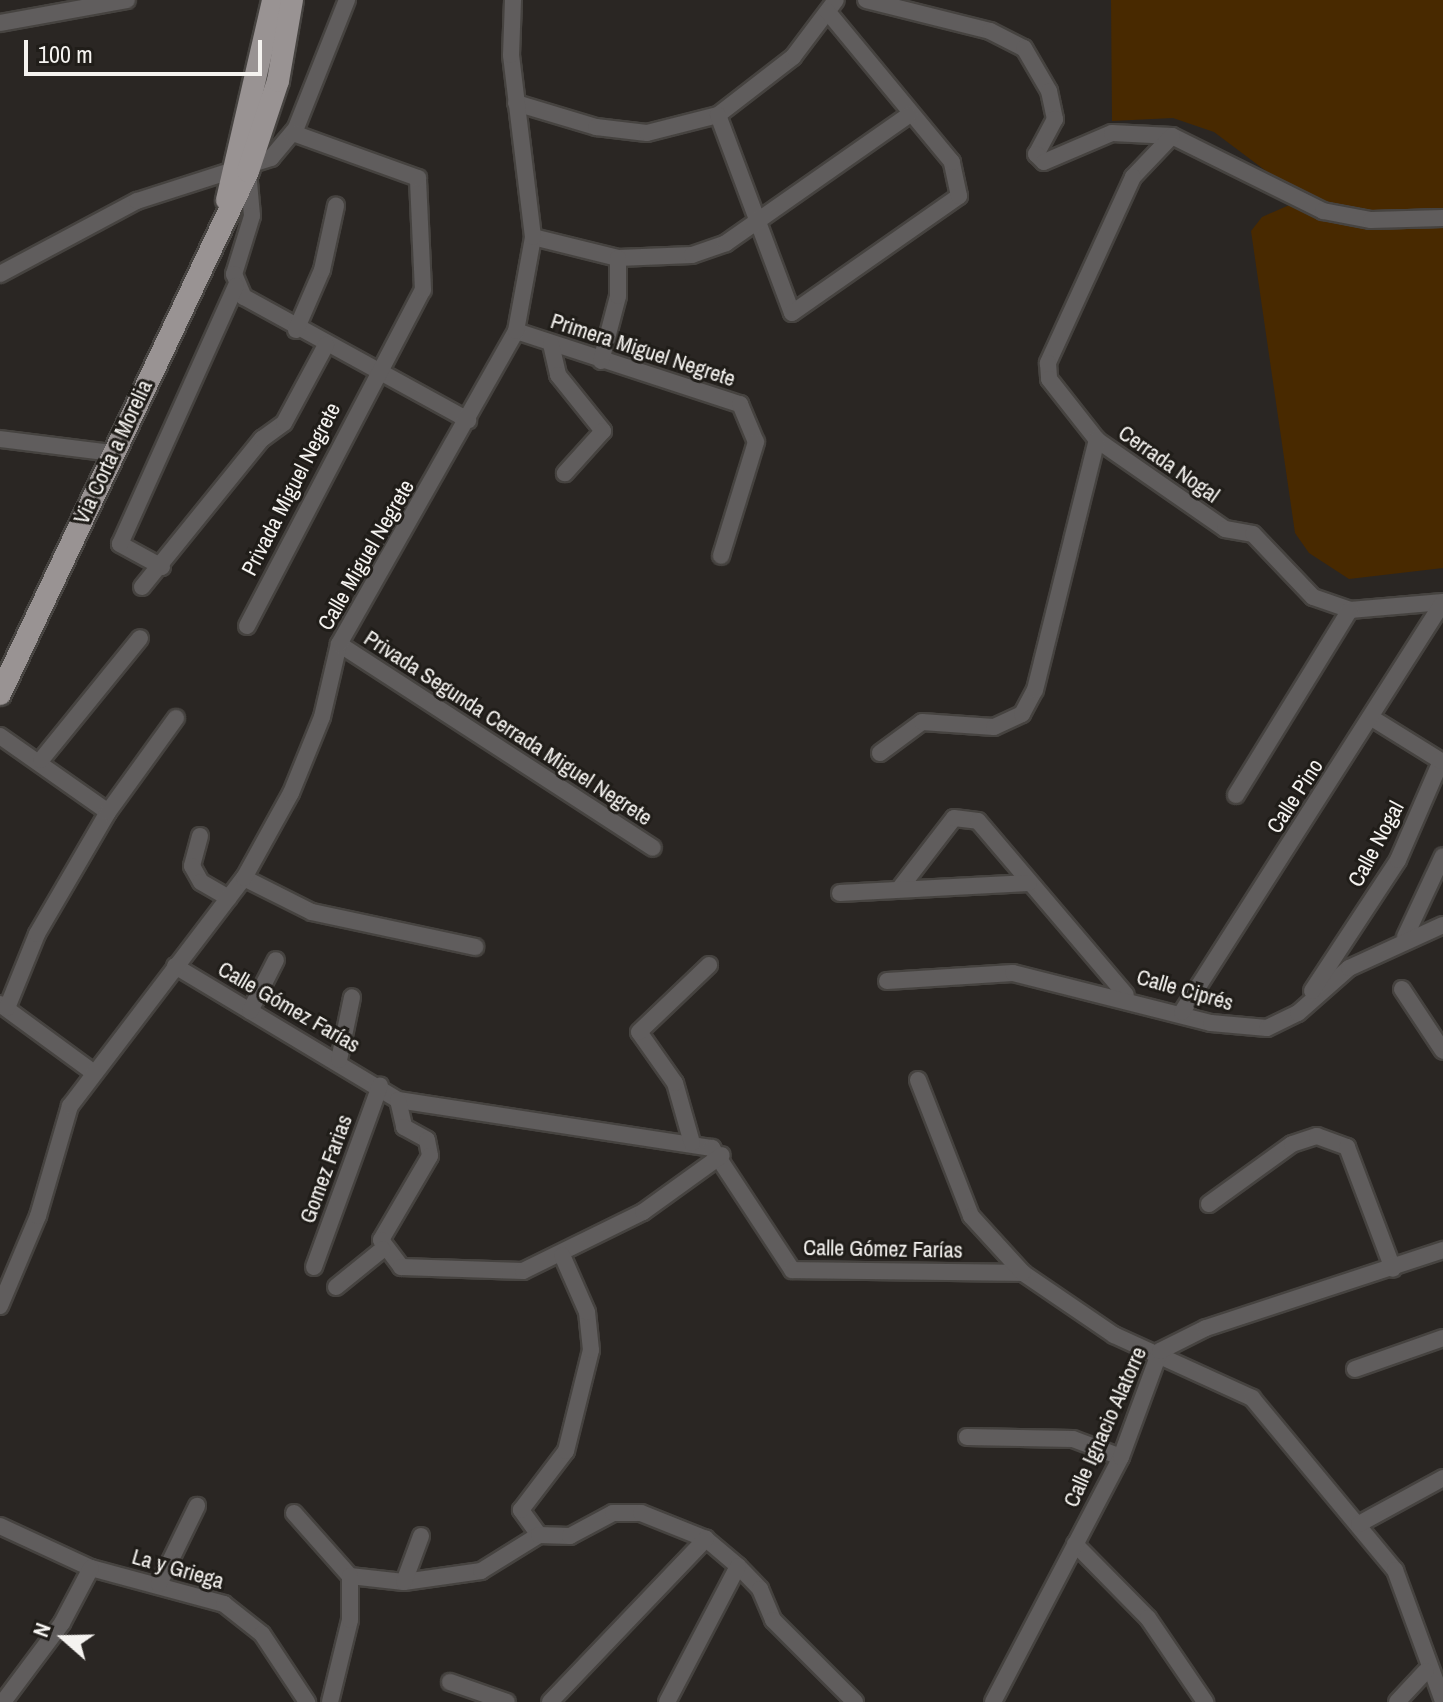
<!DOCTYPE html>
<meta charset="utf-8">
<style>
body{margin:0}
#map{position:relative;width:1443px;height:1702px;overflow:hidden;background:#2a2623;font-family:"Archivo Narrow",sans-serif}
div>[style]{position:absolute}
.green>*{inset:0;background:#482900}
.roads{filter:drop-shadow(2px 0 #464340) drop-shadow(-2px 0 #464340) drop-shadow(0 2px #464340) drop-shadow(0 -2px #464340)}
.minor>*{height:16px;margin:-8px;padding:0 8px;transform-origin:8px;border-radius:8px;background:#605d5d}
.major>*{height:22px;margin:-11px;padding:0 11px;transform-origin:11px;border-radius:11px;background:#999393}
span{translate:-50% -50%;white-space:nowrap;text-align:center;line-height:1.15;-webkit-text-stroke:6px #201d19;paint-order:stroke}
.street-label{font-size:22px;color:#f5f3f0}
.north{position:absolute;left:24px;top:1598px;width:80px;height:80px;-webkit-text-stroke:6px #201d19;paint-order:stroke;rotate:290deg;font-size:22px;font-weight:700;line-height:32px;text-align:center;color:#f5f3f0}
.north::after{content:'';display:block;margin:auto;width:28px;height:36px;background:#f5f3f0;clip-path:polygon(50% 0,100% 100%,50% 72%,0 100%)}
.scale{position:absolute;left:24px;top:40px;width:238px;height:36px;box-sizing:border-box;border:4px solid #f5f3f0;border-top:0;padding-left:10px;font-size:24px;line-height:28px;white-space:nowrap;color:#f5f3f0;-webkit-text-stroke:6px #201d19;paint-order:stroke}
</style>
<div id="map">
<div class="green">
<i style="clip-path:polygon(1111px 0,1443px 0,1443px 568px,1349px 579px,1309px 553px,1295px 533px,1251px 231px,1262px 217px,1312px 195px,1286px 186px,1214px 132px,1173px 118px,1112px 121px)"></i>
</div>
<div class="roads">
<div class="minor">
<i style="left:866px;top:0;width:128px;rotate:14deg"></i>
<i style="left:990px;top:31px;width:38px;rotate:27deg"></i>
<i style="left:1024px;top:48px;width:50px;rotate:59.8deg"></i>
<i style="left:1049px;top:91px;width:29px;rotate:78deg"></i>
<i style="left:1055px;top:119px;width:40px;rotate:118deg"></i>
<i style="left:1036px;top:154px;width:11px;rotate:45deg"></i>
<i style="left:1044px;top:162px;width:74px;rotate:-23.1deg"></i>
<i style="left:1112px;top:133px;width:60px;rotate:2.9deg"></i>
<i style="left:1172px;top:136px;width:169px;rotate:26.4deg"></i>
<i style="left:1323px;top:211px;width:49px;rotate:10.6deg"></i>
<i style="left:1371px;top:220px;width:72px;rotate:-1.6deg"></i>
<i style="left:0;top:23px;width:129px;rotate:-10.3deg"></i>
<i style="left:516px;top:103px;width:84px;rotate:16.7deg"></i>
<i style="left:596px;top:127px;width:51px;rotate:6.7deg"></i>
<i style="left:647px;top:133px;width:73px;rotate:-14.2deg"></i>
<i style="left:718px;top:115px;width:95px;rotate:-37.7deg"></i>
<i style="left:793px;top:57px;width:71px;rotate:-53deg"></i>
<i style="left:718px;top:115px;width:211px;rotate:69.5deg"></i>
<i style="left:792px;top:313px;width:204px;rotate:-35deg"></i>
<i style="left:959px;top:196px;width:35px;rotate:-102deg"></i>
<i style="left:952px;top:162px;width:195px;rotate:-129.6deg"></i>
<i style="left:1172px;top:136px;width:57px;rotate:133.6deg"></i>
<i style="left:1133px;top:177px;width:205px;rotate:114.6deg"></i>
<i style="left:1048px;top:363px;width:16px;rotate:86deg"></i>
<i style="left:1049px;top:379px;width:78px;rotate:51.8deg"></i>
<i style="left:1097px;top:440px;width:156px;rotate:34.8deg"></i>
<i style="left:1225px;top:529px;width:28px;rotate:10deg"></i>
<i style="left:1253px;top:534px;width:87px;rotate:46.4deg"></i>
<i style="left:1313px;top:597px;width:39px;rotate:19deg"></i>
<i style="left:1350px;top:610px;width:93px;rotate:-4.9deg"></i>
<i style="left:248px;top:171px;width:45px;rotate:84.9deg"></i>
<i style="left:252px;top:216px;width:61px;rotate:107.2deg"></i>
<i style="left:234px;top:274px;width:25px;rotate:67deg"></i>
<i style="left:244px;top:297px;width:256px;rotate:28.8deg"></i>
<i style="left:533px;top:237px;width:88px;rotate:13.9deg"></i>
<i style="left:618px;top:258px;width:74px;rotate:-2.3deg"></i>
<i style="left:692px;top:255px;width:36px;rotate:-19deg"></i>
<i style="left:726px;top:243px;width:223px;rotate:-35deg"></i>
<i style="left:0;top:274px;width:155px;rotate:-28.1deg"></i>
<i style="left:137px;top:201px;width:141px;rotate:-17.8deg"></i>
<i style="left:271px;top:158px;width:39px;rotate:-50deg"></i>
<i style="left:296px;top:128px;width:138px;rotate:-68.3deg"></i>
<i style="left:296px;top:330px;width:65px;rotate:-66.6deg"></i>
<i style="left:322px;top:270px;width:66px;rotate:-77.7deg"></i>
<i style="left:516px;top:331px;width:236px;rotate:18.1deg"></i>
<i style="left:740px;top:404px;width:41px;rotate:67.2deg"></i>
<i style="left:756px;top:442px;width:119px;rotate:107.1deg"></i>
<i style="left:551px;top:344px;width:32px;rotate:77deg"></i>
<i style="left:558px;top:375px;width:72px;rotate:51.2deg"></i>
<i style="left:603px;top:431px;width:57px;rotate:132.1deg"></i>
<i style="left:601px;top:361px;width:67px;rotate:-75.3deg"></i>
<i style="left:618px;top:296px;width:38px;rotate:-90deg"></i>
<i style="left:0;top:439px;width:114px;rotate:7.1deg"></i>
<i style="left:162px;top:567px;width:48px;rotate:-151.3deg"></i>
<i style="left:120px;top:544px;width:283px;rotate:-65.8deg"></i>
<i style="left:142px;top:587px;width:191px;rotate:-51deg"></i>
<i style="left:262px;top:439px;width:27px;rotate:-36deg"></i>
<i style="left:284px;top:423px;width:89px;rotate:-61.7deg"></i>
<i style="left:247px;top:626px;width:379px;rotate:-62.4deg"></i>
<i style="left:423px;top:290px;width:112px;rotate:-92.6deg"></i>
<i style="left:418px;top:178px;width:133px;rotate:-160.2deg"></i>
<i style="left:339px;top:644px;width:374px;rotate:33deg"></i>
<i style="left:0;top:736px;width:132px;rotate:35.1deg"></i>
<i style="left:880px;top:753px;width:52px;rotate:-36.4deg"></i>
<i style="left:922px;top:722px;width:72px;rotate:4deg"></i>
<i style="left:994px;top:727px;width:31px;rotate:-25deg"></i>
<i style="left:1022px;top:714px;width:27px;rotate:-62deg"></i>
<i style="left:1035px;top:690px;width:258px;rotate:-76.1deg"></i>
<i style="left:41px;top:760px;width:157px;rotate:-50.9deg"></i>
<i style="left:1236px;top:795px;width:217px;rotate:-58.4deg"></i>
<i style="left:200px;top:836px;width:31px;rotate:105deg"></i>
<i style="left:192px;top:866px;width:18px;rotate:61deg"></i>
<i style="left:201px;top:882px;width:32px;rotate:30deg"></i>
<i style="left:244px;top:878px;width:76px;rotate:26.6deg"></i>
<i style="left:312px;top:912px;width:167px;rotate:12.1deg"></i>
<i style="left:900px;top:888px;width:88px;rotate:-52.4deg"></i>
<i style="left:954px;top:818px;width:24px;rotate:7deg"></i>
<i style="left:978px;top:821px;width:228px;rotate:49.6deg"></i>
<i style="left:840px;top:893px;width:189px;rotate:-3deg"></i>
<i style="left:1405px;top:937px;width:89px;rotate:-64.9deg"></i>
<i style="left:175px;top:966px;width:260px;rotate:31deg"></i>
<i style="left:398px;top:1100px;width:318px;rotate:8.7deg"></i>
<i style="left:712px;top:1148px;width:146px;rotate:56.7deg"></i>
<i style="left:792px;top:1270px;width:231px;rotate:0.7deg"></i>
<i style="left:1023px;top:1273px;width:110px;rotate:34.3deg"></i>
<i style="left:1114px;top:1335px;width:152px;rotate:24.5deg"></i>
<i style="left:1252px;top:1398px;width:224px;rotate:50.3deg"></i>
<i style="left:1395px;top:1570px;width:140px;rotate:69.9deg"></i>
<i style="left:887px;top:981px;width:126px;rotate:-3.6deg"></i>
<i style="left:1013px;top:973px;width:204px;rotate:14.2deg"></i>
<i style="left:1211px;top:1023px;width:56px;rotate:5.1deg"></i>
<i style="left:1267px;top:1028px;width:34px;rotate:-26deg"></i>
<i style="left:1298px;top:1013px;width:68px;rotate:-41.4deg"></i>
<i style="left:1349px;top:968px;width:103px;rotate:-24.6deg"></i>
<i style="left:1402px;top:989px;width:74px;rotate:56.5deg"></i>
<i style="left:1312px;top:991px;width:157px;rotate:-56.7deg"></i>
<i style="left:1398px;top:860px;width:108px;rotate:-66.5deg"></i>
<i style="left:1441px;top:761px;width:81px;rotate:-148.1deg"></i>
<i style="left:0;top:1004px;width:115px;rotate:36.2deg"></i>
<i style="left:7px;top:1008px;width:80px;rotate:-67.9deg"></i>
<i style="left:37px;top:934px;width:141px;rotate:-59.8deg"></i>
<i style="left:108px;top:812px;width:116px;rotate:-54.1deg"></i>
<i style="left:250px;top:1011px;width:57px;rotate:-63deg"></i>
<i style="left:1182px;top:1012px;width:486px;rotate:-57.5deg"></i>
<i style="left:339px;top:1060px;width:64px;rotate:-78.3deg"></i>
<i style="left:918px;top:1080px;width:146px;rotate:68.7deg"></i>
<i style="left:971px;top:1216px;width:77px;rotate:47.6deg"></i>
<i style="left:398px;top:1100px;width:28px;rotate:77deg"></i>
<i style="left:404px;top:1127px;width:26px;rotate:29deg"></i>
<i style="left:427px;top:1140px;width:16px;rotate:79deg"></i>
<i style="left:430px;top:1156px;width:97px;rotate:120.3deg"></i>
<i style="left:381px;top:1240px;width:34px;rotate:53deg"></i>
<i style="left:401px;top:1267px;width:122px;rotate:1.9deg"></i>
<i style="left:523px;top:1271px;width:134px;rotate:-26.2deg"></i>
<i style="left:643px;top:1212px;width:97px;rotate:-35.8deg"></i>
<i style="left:692px;top:1143px;width:62px;rotate:-105.8deg"></i>
<i style="left:675px;top:1083px;width:62px;rotate:-125.2deg"></i>
<i style="left:639px;top:1032px;width:97px;rotate:-43.7deg"></i>
<i style="left:1209px;top:1204px;width:102px;rotate:-35.9deg"></i>
<i style="left:1292px;top:1144px;width:26px;rotate:-18deg"></i>
<i style="left:1317px;top:1136px;width:32px;rotate:20deg"></i>
<i style="left:1347px;top:1147px;width:130px;rotate:69.3deg"></i>
<i style="left:314px;top:1267px;width:193px;rotate:-70deg"></i>
<i style="left:336px;top:1287px;width:60px;rotate:-39deg"></i>
<i style="left:0;top:1306px;width:98px;rotate:-67.1deg"></i>
<i style="left:38px;top:1216px;width:115px;rotate:-73.8deg"></i>
<i style="left:70px;top:1106px;width:287px;rotate:-52.7deg"></i>
<i style="left:244px;top:878px;width:97px;rotate:-61.1deg"></i>
<i style="left:291px;top:793px;width:82px;rotate:-67.8deg"></i>
<i style="left:322px;top:717px;width:75px;rotate:-76.9deg"></i>
<i style="left:339px;top:644px;width:360px;rotate:-60.5deg"></i>
<i style="left:516px;top:331px;width:96px;rotate:-79.7deg"></i>
<i style="left:533px;top:237px;width:183px;rotate:-96.9deg"></i>
<i style="left:511px;top:55px;width:55px;rotate:-87.9deg"></i>
<i style="left:1355px;top:1369px;width:93px;rotate:-19.4deg"></i>
<i style="left:967px;top:1437px;width:106px;rotate:1.1deg"></i>
<i style="left:1073px;top:1439px;width:51px;rotate:20.6deg"></i>
<i style="left:294px;top:1513px;width:84px;rotate:48.4deg"></i>
<i style="left:1359px;top:1524px;width:96px;rotate:-28.7deg"></i>
<i style="left:0;top:1526px;width:100px;rotate:24.8deg"></i>
<i style="left:91px;top:1568px;width:138px;rotate:15.1deg"></i>
<i style="left:224px;top:1604px;width:48px;rotate:38.3deg"></i>
<i style="left:262px;top:1634px;width:82px;rotate:56.5deg"></i>
<i style="left:539px;top:1535px;width:31px;rotate:-126deg"></i>
<i style="left:521px;top:1510px;width:74px;rotate:-52.7deg"></i>
<i style="left:566px;top:1451px;width:104px;rotate:-76.1deg"></i>
<i style="left:591px;top:1350px;width:38px;rotate:-96deg"></i>
<i style="left:587px;top:1312px;width:62px;rotate:-113.7deg"></i>
<i style="left:1075px;top:1544px;width:104px;rotate:45.4deg"></i>
<i style="left:1148px;top:1618px;width:102px;rotate:55.8deg"></i>
<i style="left:350px;top:1576px;width:54px;rotate:6.3deg"></i>
<i style="left:404px;top:1582px;width:78px;rotate:-8.1deg"></i>
<i style="left:481px;top:1571px;width:68px;rotate:-31.8deg"></i>
<i style="left:539px;top:1535px;width:31px;rotate:2deg"></i>
<i style="left:570px;top:1536px;width:49px;rotate:-28.1deg"></i>
<i style="left:613px;top:1513px;width:28px"></i>
<i style="left:641px;top:1513px;width:70px;rotate:21.8deg"></i>
<i style="left:706px;top:1539px;width:42px;rotate:40.2deg"></i>
<i style="left:738px;top:1566px;width:32px;rotate:46deg"></i>
<i style="left:760px;top:1589px;width:34px;rotate:67deg"></i>
<i style="left:773px;top:1620px;width:116px;rotate:45deg"></i>
<i style="left:404px;top:1582px;width:49px;rotate:-69.7deg"></i>
<i style="left:159px;top:1584px;width:87px;rotate:-64deg"></i>
<i style="left:450px;top:1682px;width:60px;rotate:19.3deg"></i>
<i style="left:3px;top:1702px;width:99px;rotate:-53.2deg"></i>
<i style="left:62px;top:1623px;width:62px;rotate:-62.2deg"></i>
<i style="left:330px;top:1702px;width:84px;rotate:-76.3deg"></i>
<i style="left:350px;top:1620px;width:44px;rotate:-90deg"></i>
<i style="left:550px;top:1702px;width:226px;rotate:-46.3deg"></i>
<i style="left:667px;top:1702px;width:153px;rotate:-62.4deg"></i>
<i style="left:993px;top:1702px;width:276px;rotate:-62.4deg"></i>
<i style="left:1121px;top:1457px;width:113px;rotate:-69.8deg"></i>
<i style="left:1160px;top:1351px;width:51px;rotate:-26.6deg"></i>
<i style="left:1206px;top:1328px;width:250px;rotate:-18.2deg"></i>
<i style="left:1397px;top:1702px;width:42px;rotate:-46.9deg"></i>
</div>
<div class="major">
<i style="left:227px;top:200px;width:205px;rotate:-77deg"></i>
<i style="left:0;top:694px;width:579px;rotate:-64.63deg"></i>
<i style="left:248px;top:171px;width:95px;rotate:-71.6deg"></i>
<i style="left:278px;top:81px;width:82px;rotate:-80.2deg"></i>
</div>
</div>
<div class="street-label">
<span style="left:643px;top:350px;rotate:18deg">Primera Miguel Negrete</span>
<span style="left:113px;top:452px;rotate:-65deg">Via Corta a Morelia</span>
<span style="left:1169px;top:464px;rotate:35deg">Cerrada Nogal</span>
<span style="left:291px;top:489px;rotate:-63deg">Privada Miguel Negrete</span>
<span style="left:366px;top:555px;rotate:-60deg">Calle Miguel Negrete</span>
<span style="left:508px;top:728px;rotate:33deg">Privada Segunda Cerrada Miguel Negrete</span>
<span style="left:1295px;top:796px;rotate:-57deg">Calle Pino</span>
<span style="left:1376px;top:844px;rotate:-62deg">Calle Nogal</span>
<span style="left:1185px;top:990px;rotate:16deg">Calle Ciprés</span>
<span style="left:289px;top:1007px;rotate:30deg">Calle Gómez Farías</span>
<span style="left:326px;top:1169px;rotate:-70deg">Gomez Farias</span>
<span style="left:883px;top:1249px;rotate:1deg">Calle Gómez Farías</span>
<span style="left:1105px;top:1427px;rotate:-66deg">Calle Ignacio Alatorre</span>
<span style="left:178px;top:1569px;rotate:16deg">La y Griega</span>
</div>
<div class="north">N</div>
<div class="scale">100 m</div>
</div>
